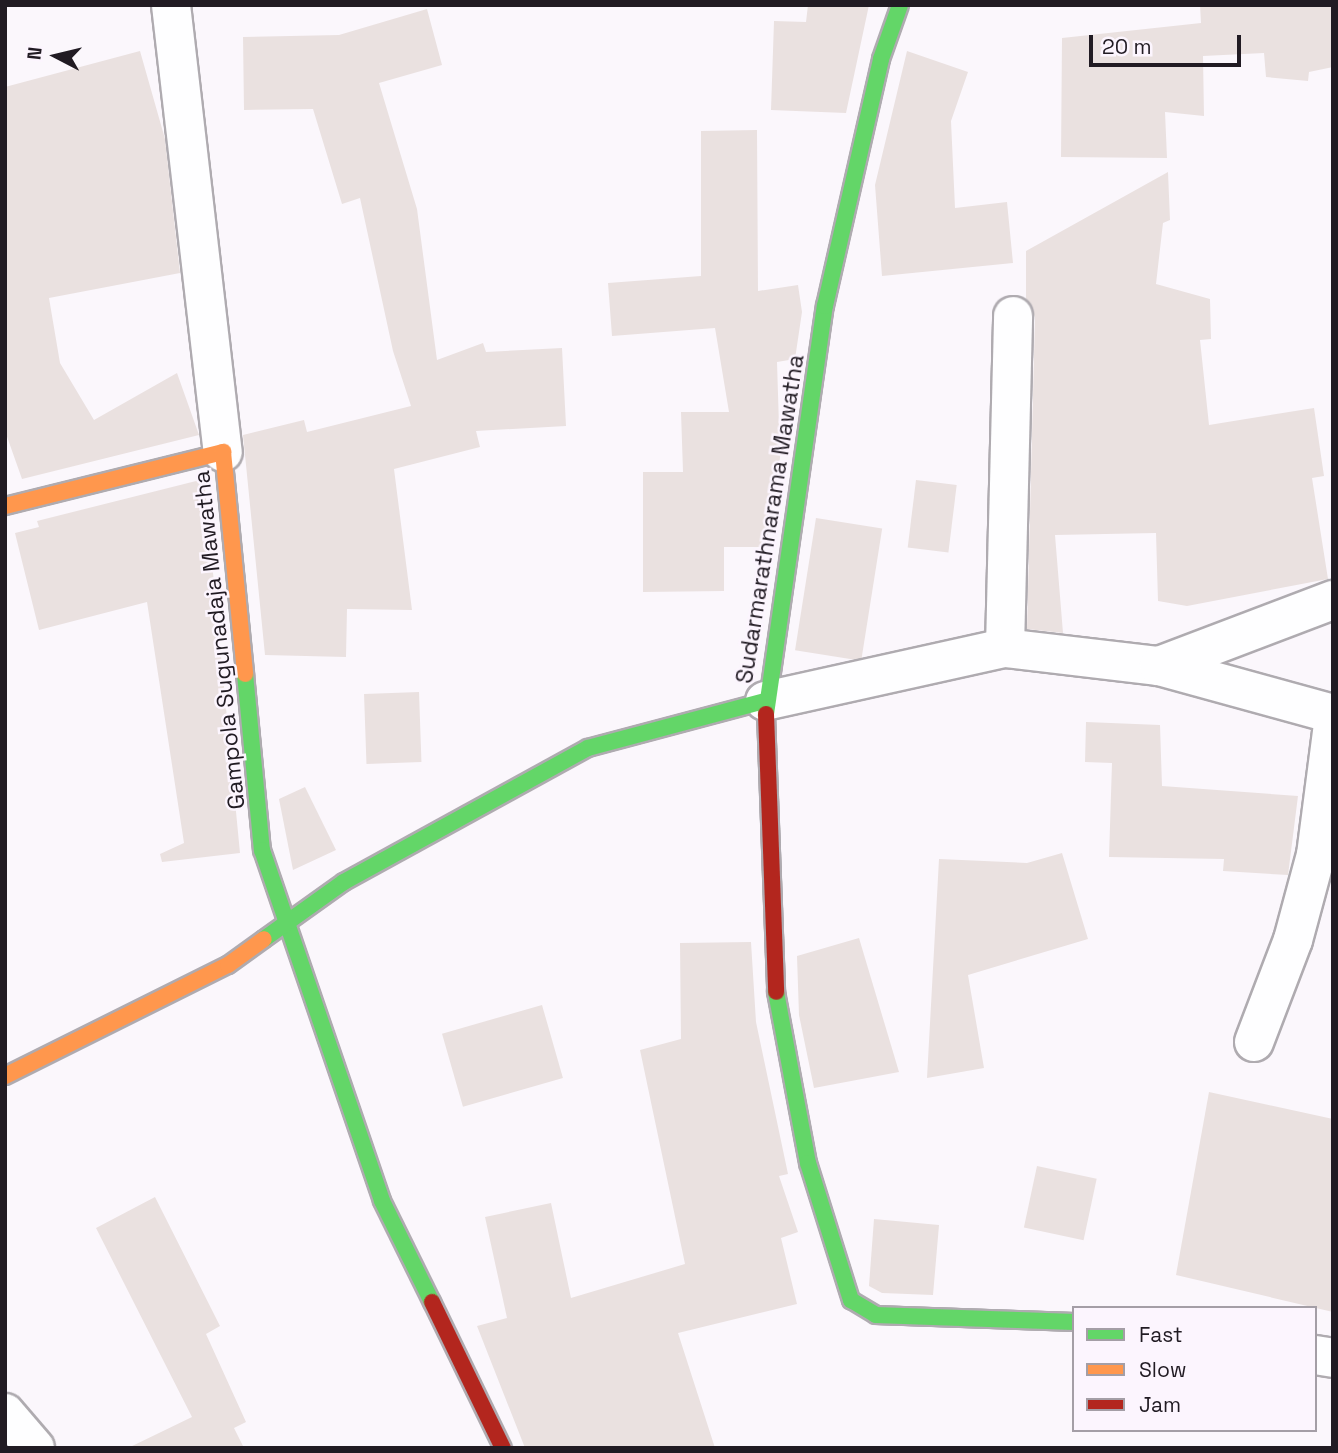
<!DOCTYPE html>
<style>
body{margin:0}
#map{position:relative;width:1338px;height:1453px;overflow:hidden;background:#fbf7fc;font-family:"Space Grotesk",sans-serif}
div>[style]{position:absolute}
.building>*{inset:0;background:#eae1e0;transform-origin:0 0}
.roads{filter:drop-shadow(2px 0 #afabb0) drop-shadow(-2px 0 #afabb0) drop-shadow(0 2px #afabb0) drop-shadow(0 -2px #afabb0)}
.street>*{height:38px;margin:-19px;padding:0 19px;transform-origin:19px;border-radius:19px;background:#fefeff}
.fast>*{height:16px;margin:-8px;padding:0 8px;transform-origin:8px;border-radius:8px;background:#63d668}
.slow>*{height:16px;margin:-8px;padding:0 8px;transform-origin:8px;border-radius:8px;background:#ff974d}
.jam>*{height:16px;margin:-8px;padding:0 8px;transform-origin:8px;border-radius:8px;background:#b3261e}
span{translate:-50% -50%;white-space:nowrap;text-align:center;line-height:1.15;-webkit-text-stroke:5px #fcf5fe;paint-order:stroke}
.street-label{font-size:23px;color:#211b23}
.frame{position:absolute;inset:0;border:7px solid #211b23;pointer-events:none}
.legend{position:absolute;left:1072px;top:1306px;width:245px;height:126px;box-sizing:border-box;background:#fcf5fe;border:2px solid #a49ea6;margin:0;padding:9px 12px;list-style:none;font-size:21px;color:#211b23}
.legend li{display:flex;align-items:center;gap:14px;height:35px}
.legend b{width:35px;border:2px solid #a49ea6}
.north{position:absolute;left:21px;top:21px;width:70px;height:70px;-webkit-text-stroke:5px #fcf5fe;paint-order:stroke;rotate:277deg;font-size:19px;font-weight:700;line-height:28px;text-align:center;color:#211b23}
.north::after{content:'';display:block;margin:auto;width:24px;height:32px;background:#211b23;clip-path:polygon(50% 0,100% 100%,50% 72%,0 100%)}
.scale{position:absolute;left:1089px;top:35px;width:152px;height:32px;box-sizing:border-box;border:4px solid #211b23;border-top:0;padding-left:9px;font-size:21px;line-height:24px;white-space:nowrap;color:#211b23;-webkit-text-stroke:5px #fcf5fe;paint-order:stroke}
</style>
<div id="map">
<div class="building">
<i style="clip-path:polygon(808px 5px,869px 5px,846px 113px,771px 110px,774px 21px,806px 22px)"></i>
<i style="clip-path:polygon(1200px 5px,1333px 5px,1333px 67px,1309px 72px,1308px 81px,1266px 77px,1264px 53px,1203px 56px,1204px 116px,1165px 112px,1167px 158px,1061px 157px,1062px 38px,1201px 23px)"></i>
<i style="clip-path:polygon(427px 9px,442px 65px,379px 83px,417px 209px,437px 360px,483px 343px,486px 352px,562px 348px,566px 426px,476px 431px,480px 447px,394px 469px,412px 610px,347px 609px,346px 657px,265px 655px,243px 435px,304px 420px,307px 432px,411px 406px,393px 351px,360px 198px,342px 204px,313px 109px,244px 110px,243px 37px,339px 35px)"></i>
<i style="clip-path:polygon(140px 51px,165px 139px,180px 273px,49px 298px,60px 363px,94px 420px,177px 373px,199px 435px,22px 479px,5px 431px,5px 87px)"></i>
<i style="clip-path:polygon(907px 51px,968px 72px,951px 121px,955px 208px,1007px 202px,1013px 263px,882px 276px,875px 185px)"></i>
<i style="clip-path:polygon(757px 130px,758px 291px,798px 285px,802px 312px,795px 359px,777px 362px,780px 458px,766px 547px,724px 547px,724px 591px,643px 592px,643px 472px,683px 472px,681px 412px,729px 412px,715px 328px,612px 336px,608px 283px,701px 276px,701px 131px)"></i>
<i style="clip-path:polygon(1168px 172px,1170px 220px,1163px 223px,1156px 284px,1210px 299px,1211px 339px,1200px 340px,1209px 425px,1314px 408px,1324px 476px,1312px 478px,1328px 579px,1187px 606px,1158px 601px,1156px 533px,1055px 535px,1063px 633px,1027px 629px,1035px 317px,1026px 298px,1026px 251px)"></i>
<i style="clip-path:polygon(204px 479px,240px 853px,162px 862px,160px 854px,184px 843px,147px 602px,39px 630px,15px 533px,39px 527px,37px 521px)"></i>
<i style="left:916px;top:480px;width:41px;height:68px;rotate:7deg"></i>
<i style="left:816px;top:518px;width:67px;height:134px;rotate:9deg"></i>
<i style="left:419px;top:692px;width:70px;height:55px;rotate:88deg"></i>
<i style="clip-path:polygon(1086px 722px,1160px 725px,1162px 786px,1298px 796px,1288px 875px,1223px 871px,1224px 859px,1109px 857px,1112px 763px,1085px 762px)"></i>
<i style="clip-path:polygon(305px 787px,336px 850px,293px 870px,279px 799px)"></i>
<i style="clip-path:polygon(1062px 853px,1088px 939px,968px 975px,984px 1068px,927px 1078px,939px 859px,1027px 863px)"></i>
<i style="clip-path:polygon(859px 938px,899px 1072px,814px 1088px,799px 1015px,797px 956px)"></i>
<i style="clip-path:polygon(751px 942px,756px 1022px,788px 1174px,779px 1176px,798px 1232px,781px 1238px,797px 1304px,678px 1333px,715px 1448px,525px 1448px,477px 1326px,507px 1318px,485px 1217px,551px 1203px,571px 1298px,685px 1264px,640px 1050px,681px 1039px,680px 943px)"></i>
<i style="left:542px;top:1005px;width:76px;height:104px;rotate:74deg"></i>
<i style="clip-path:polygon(1209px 1092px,1333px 1119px,1333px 1312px,1176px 1275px)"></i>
<i style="left:1037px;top:1166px;width:61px;height:63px;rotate:12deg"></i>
<i style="clip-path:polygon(155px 1197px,220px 1326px,206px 1334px,246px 1422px,234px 1428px,244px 1448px,128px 1448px,192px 1417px,96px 1228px)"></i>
<i style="clip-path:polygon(874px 1219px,939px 1225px,933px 1295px,882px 1293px,869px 1286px)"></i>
</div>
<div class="roads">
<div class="street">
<i style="left:171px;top:5px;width:450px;rotate:83.4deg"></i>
<i style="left:1005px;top:648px;width:332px;rotate:-88.6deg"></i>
<i style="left:1159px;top:666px;width:180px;rotate:15.4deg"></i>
<i style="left:765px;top:701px;width:246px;rotate:-12.5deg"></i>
<i style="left:1005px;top:648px;width:155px;rotate:6.7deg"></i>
<i style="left:1159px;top:666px;width:186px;rotate:-20.8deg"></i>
<i style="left:1254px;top:1042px;width:109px;rotate:-69.1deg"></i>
<i style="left:1293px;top:940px;width:88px;rotate:-74.9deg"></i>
<i style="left:1316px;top:855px;width:132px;rotate:-82.6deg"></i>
<i style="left:1315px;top:1355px;width:18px;rotate:9deg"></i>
<i style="left:5px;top:1413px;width:46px;rotate:49.4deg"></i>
</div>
<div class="fast">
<i style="left:245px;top:674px;width:177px;rotate:84.5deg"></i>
<i style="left:262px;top:850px;width:371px;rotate:71.1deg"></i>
<i style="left:382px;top:1201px;width:113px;rotate:63.7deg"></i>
<i style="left:766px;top:714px;width:412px;rotate:-81.8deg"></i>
<i style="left:825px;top:306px;width:253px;rotate:-77.2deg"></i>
<i style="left:881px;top:59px;width:57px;rotate:-70.6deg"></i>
<i style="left:264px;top:939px;width:98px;rotate:-35.5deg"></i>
<i style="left:344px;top:882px;width:278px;rotate:-28.8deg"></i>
<i style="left:588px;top:748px;width:183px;rotate:-14.9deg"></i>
<i style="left:776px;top:992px;width:174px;rotate:79.4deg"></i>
<i style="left:808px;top:1163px;width:144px;rotate:72.6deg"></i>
<i style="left:851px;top:1300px;width:29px;rotate:31deg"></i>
<i style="left:876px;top:1315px;width:198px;rotate:2deg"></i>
</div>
<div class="slow">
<i style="left:5px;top:506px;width:225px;rotate:-13.9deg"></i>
<i style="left:223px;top:452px;width:223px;rotate:84.3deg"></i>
<i style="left:5px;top:1076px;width:249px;rotate:-26.5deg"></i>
<i style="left:228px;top:965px;width:44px;rotate:-35.8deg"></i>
</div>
<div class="jam">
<i style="left:766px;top:714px;width:278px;rotate:87.9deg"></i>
<i style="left:432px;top:1302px;width:162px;rotate:64.1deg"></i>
</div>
</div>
<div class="street-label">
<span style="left:770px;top:519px;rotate:-81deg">Sudarmarathnarama Mawatha</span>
<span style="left:219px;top:640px;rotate:-96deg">Gampola Sugunadaja Mawatha</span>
</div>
<div class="frame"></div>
<ul class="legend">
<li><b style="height:9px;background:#63d668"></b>Fast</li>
<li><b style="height:9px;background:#ff974d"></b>Slow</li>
<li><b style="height:9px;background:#b3261e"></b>Jam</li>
</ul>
<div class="north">N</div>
<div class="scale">20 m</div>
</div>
